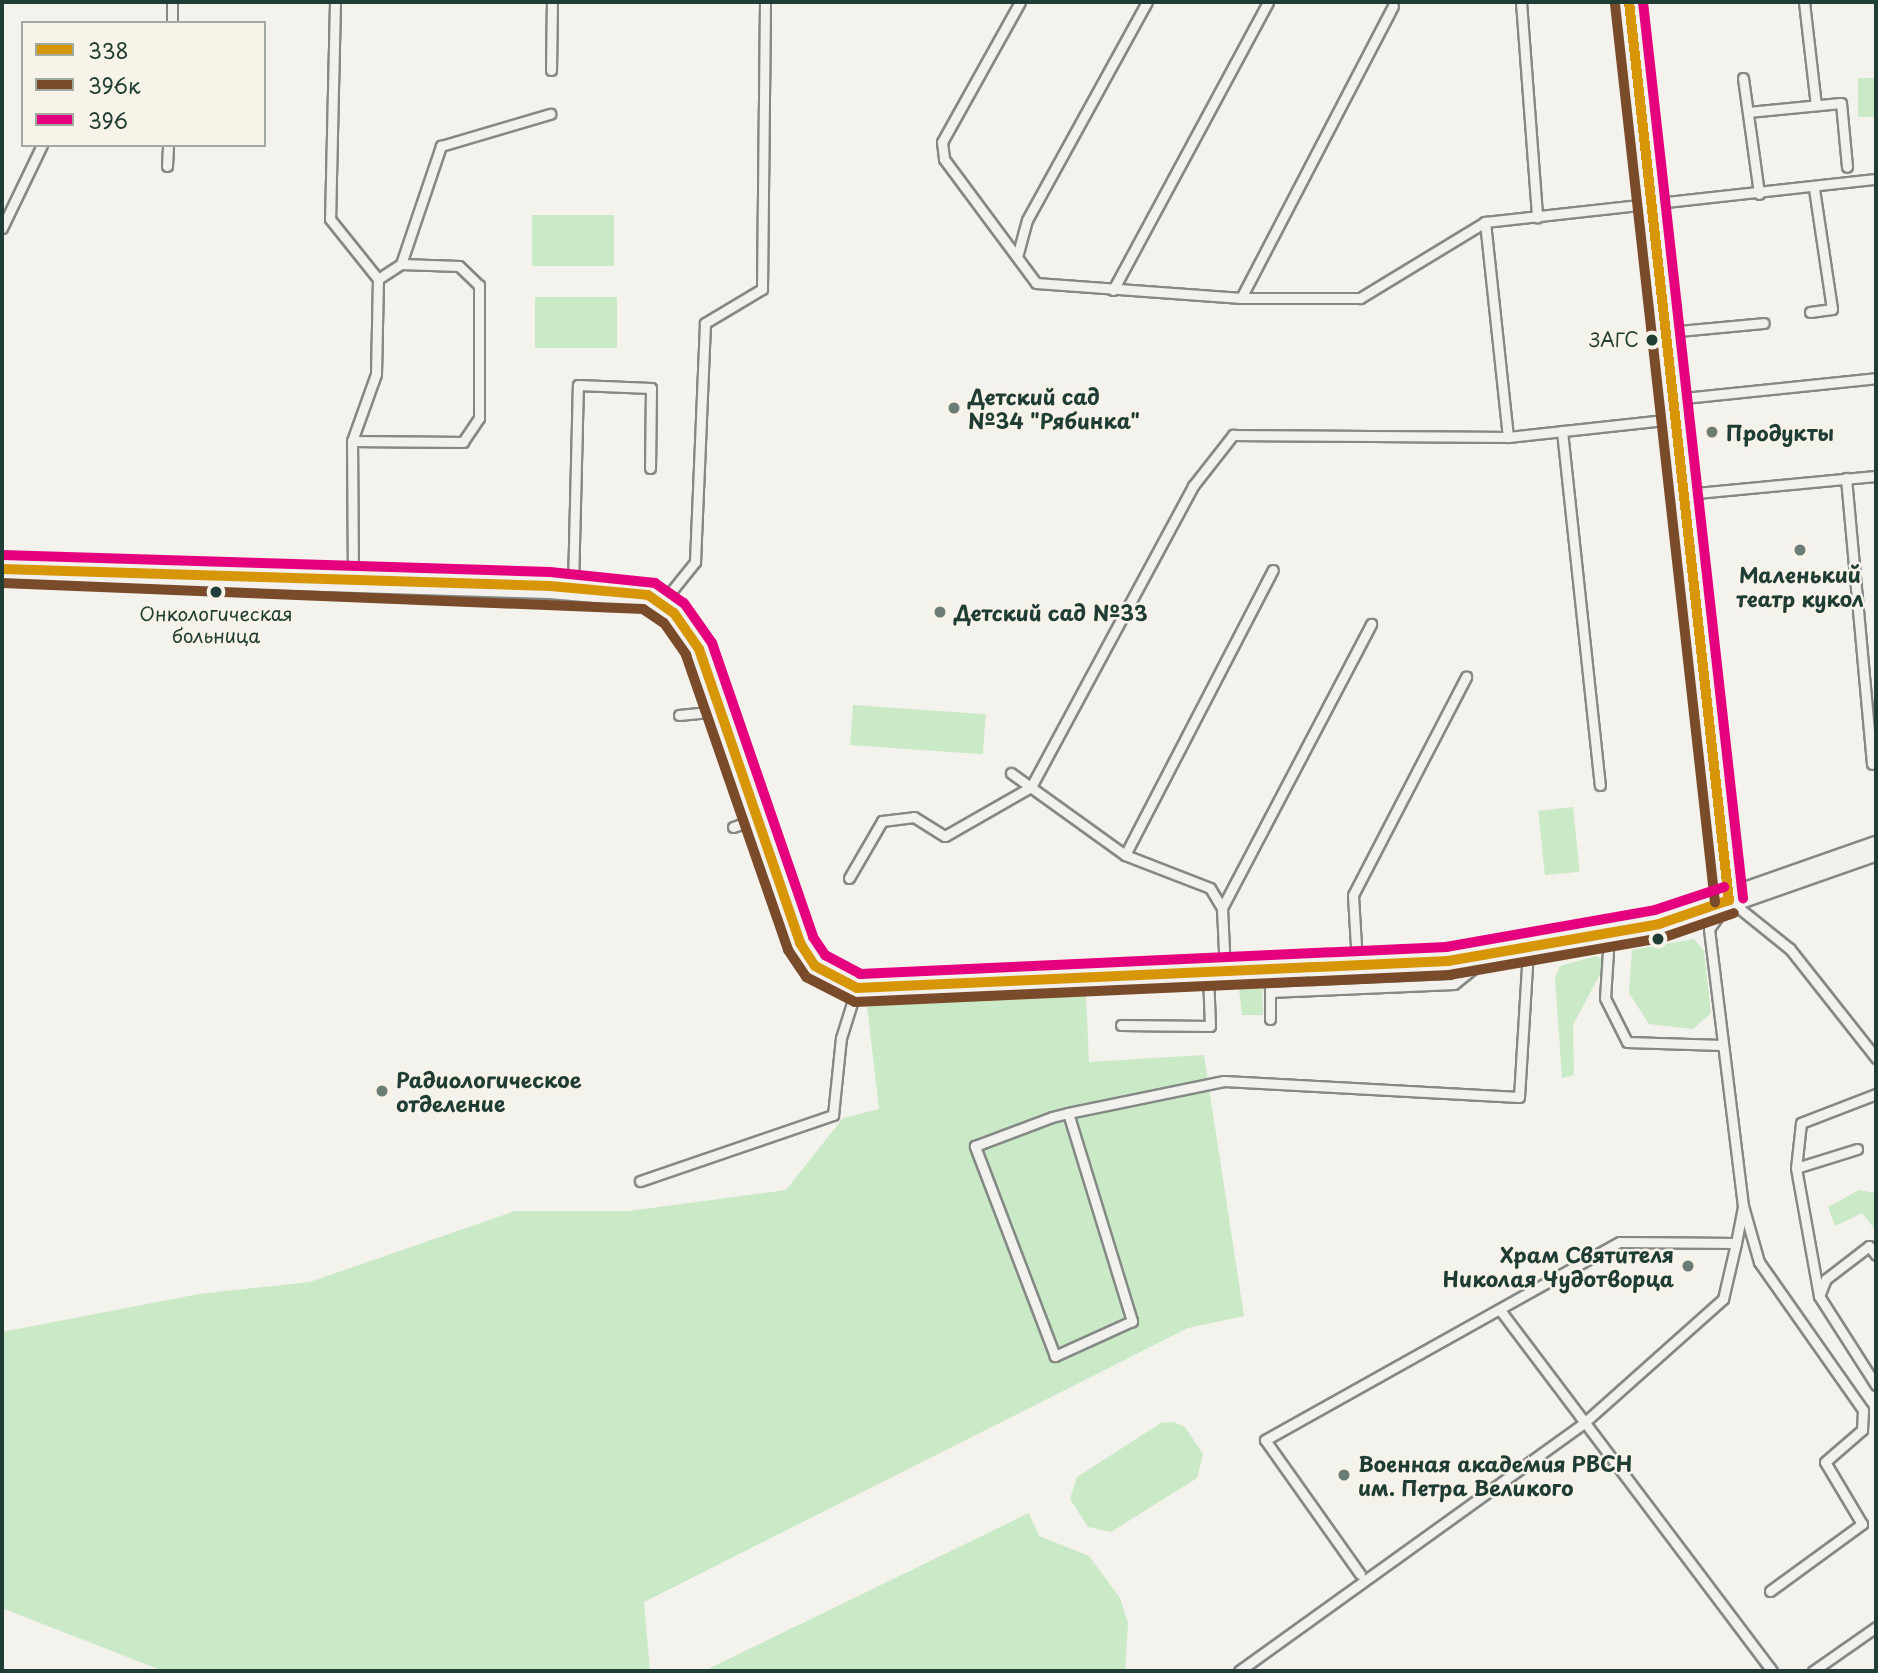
<!DOCTYPE html>
<meta charset="utf-8">
<style>
body{margin:0}
#map{position:relative;width:1878px;height:1673px;overflow:hidden;background:#f4f2ec;font-family:"Playpen Sans",sans-serif}
div>[style]{position:absolute}
.green>*{inset:0;background:#cae9c6;transform-origin:0 0}
.roads{filter:drop-shadow(2px 0 #848985) drop-shadow(-2px 0 #848985) drop-shadow(0 2px #848985) drop-shadow(0 -2px #848985)}
.service>*{height:9px;margin:-4.5px;padding:0 4.5px;transform-origin:4.5px;border-radius:4.5px;background:#f2f1ed}
.tertiary>*{height:23px;margin:-11.5px;padding:0 11.5px;transform-origin:11.5px;border-radius:11.5px;background:#f2f1ed}
.bus-1>*{height:10px;margin:-5px;padding:0 5px;transform-origin:5px;border-radius:5px;background:#d79608}
.bus-2>*{height:10px;margin:-5px;padding:0 5px;transform-origin:5px;border-radius:5px;background:#7a4b2a}
.bus-3>*{height:10px;margin:-5px;padding:0 5px;transform-origin:5px;border-radius:5px;background:#e5007d}
.dots>*{width:19px;height:19px;translate:-50% -50%;box-sizing:border-box;border:4px solid #f7f3e8;border-radius:50%}
span{translate:-50% -50%;white-space:nowrap;text-align:center;line-height:1.15;-webkit-text-stroke:5px #f7f3e8;paint-order:stroke}
.bus-label{font-size:19px;color:#1f3d34}
.right{translate:-100% -50%;text-align:right}
.poi-label{font-size:21px;color:#1f3d34;font-weight:700}
.left{translate:0 -50%;text-align:left}
.frame{position:absolute;inset:0;border:4px solid #1f3d34;pointer-events:none}
.legend{position:absolute;left:21px;top:21px;width:245px;height:126px;box-sizing:border-box;background:#f7f3e8;border:2px solid #a1aaa0;margin:0;padding:9px 12px;list-style:none;font-size:21px;color:#1f3d34}
.legend li{display:flex;align-items:center;gap:14px;height:35px}
.legend b{width:35px;border:2px solid #a1aaa0}
</style>
<div id="map">
<div class="green">
<i style="left:1876px;top:78px;width:39px;height:18px;rotate:90deg"></i>
<i style="left:532px;top:215px;width:82px;height:51px"></i>
<i style="left:535px;top:297px;width:82px;height:51px"></i>
<i style="left:853px;top:705px;width:133px;height:40px;rotate:4deg"></i>
<i style="left:1573px;top:807px;width:65px;height:35px;rotate:84deg"></i>
<i style="clip-path:polygon(1694px 939px,1704px 951px,1711px 1013px,1693px 1029px,1649px 1024px,1629px 993px,1632px 950px)"></i>
<i style="clip-path:polygon(1596px 956px,1607px 961px,1573px 1025px,1574px 1075px,1562px 1078px,1555px 978px,1560px 966px)"></i>
<i style="clip-path:polygon(1238px 981px,1262px 981px,1263px 1015px,1242px 1015px)"></i>
<i style="clip-path:polygon(1086px 996px,1089px 1062px,1204px 1055px,1244px 1316px,1188px 1328px,644px 1602px,650px 1671px,163px 1671px,2px 1608px,2px 1332px,199px 1294px,310px 1282px,515px 1211px,629px 1211px,786px 1190px,843px 1118px,879px 1109px,867px 1006px)"></i>
<i style="clip-path:polygon(1859px 1190px,1876px 1193px,1876px 1231px,1862px 1213px,1835px 1226px,1828px 1207px)"></i>
<i style="clip-path:polygon(1174px 1422px,1185px 1427px,1203px 1454px,1197px 1478px,1111px 1532px,1088px 1527px,1070px 1499px,1077px 1477px,1161px 1423px)"></i>
<i style="clip-path:polygon(1029px 1513px,1039px 1536px,1089px 1556px,1120px 1598px,1128px 1623px,1125px 1671px,704px 1671px)"></i>
</div>
<div class="roads">
<div class="service">
<i style="left:335px;top:2px;width:217px;rotate:91.3deg"></i>
<i style="left:330px;top:219px;width:77px;rotate:51.3deg"></i>
<i style="left:378px;top:279px;width:27px;rotate:-33deg"></i>
<i style="left:401px;top:264px;width:58px;rotate:2deg"></i>
<i style="left:459px;top:266px;width:28px;rotate:44deg"></i>
<i style="left:479px;top:285px;width:133px;rotate:90deg"></i>
<i style="left:479px;top:418px;width:29px;rotate:124deg"></i>
<i style="left:463px;top:442px;width:111px;rotate:-179.5deg"></i>
<i style="left:1020px;top:2px;width:160px;rotate:119.1deg"></i>
<i style="left:942px;top:142px;width:17px;rotate:83deg"></i>
<i style="left:944px;top:159px;width:154px;rotate:53.4deg"></i>
<i style="left:1036px;top:283px;width:206px;rotate:4.2deg"></i>
<i style="left:1241px;top:298px;width:119px"></i>
<i style="left:1360px;top:298px;width:146px;rotate:-31.3deg"></i>
<i style="left:1485px;top:222px;width:393px;rotate:-6.3deg"></i>
<i style="left:1521px;top:2px;width:216px;rotate:85.7deg"></i>
<i style="left:1804px;top:2px;width:104px;rotate:83.4deg"></i>
<i style="left:172px;top:23px;width:21px;rotate:-90deg"></i>
<i style="left:551px;top:70px;width:68px;rotate:-89.2deg"></i>
<i style="left:1743px;top:78px;width:117px;rotate:82.1deg"></i>
<i style="left:1748px;top:112px;width:93px;rotate:-5.5deg"></i>
<i style="left:1841px;top:103px;width:64px;rotate:84.6deg"></i>
<i style="left:167px;top:166px;width:21px;rotate:-87deg"></i>
<i style="left:1485px;top:222px;width:216px;rotate:83.9deg"></i>
<i style="left:1508px;top:437px;width:167px;rotate:-6.2deg"></i>
<i style="left:2px;top:228px;width:92px;rotate:-64.3deg"></i>
<i style="left:1017px;top:257px;width:38px;rotate:-75deg"></i>
<i style="left:1027px;top:220px;width:249px;rotate:-61.2deg"></i>
<i style="left:401px;top:264px;width:125px;rotate:-71.3deg"></i>
<i style="left:441px;top:146px;width:114px;rotate:-16.4deg"></i>
<i style="left:1113px;top:290px;width:327px;rotate:-61.7deg"></i>
<i style="left:1241px;top:298px;width:329px;rotate:-62.5deg"></i>
<i style="left:1810px;top:312px;width:22px;rotate:-8deg"></i>
<i style="left:1832px;top:309px;width:122px;rotate:-98.5deg"></i>
<i style="left:1667px;top:332px;width:97px;rotate:-5.3deg"></i>
<i style="left:1674px;top:399px;width:203px;rotate:-5.9deg"></i>
<i style="left:1562px;top:431px;width:356px;rotate:83.9deg"></i>
<i style="left:1846px;top:478px;width:287px;rotate:84.8deg"></i>
<i style="left:1685px;top:494px;width:192px;rotate:-5.4deg"></i>
<i style="left:353px;top:580px;width:139px;rotate:-90.4deg"></i>
<i style="left:352px;top:441px;width:71px;rotate:-70.3deg"></i>
<i style="left:376px;top:374px;width:95px;rotate:-88.8deg"></i>
<i style="left:573px;top:586px;width:201px;rotate:-88.6deg"></i>
<i style="left:578px;top:385px;width:73px;rotate:2.4deg"></i>
<i style="left:651px;top:388px;width:80px;rotate:90.7deg"></i>
<i style="left:662px;top:603px;width:53px;rotate:-51.2deg"></i>
<i style="left:695px;top:562px;width:239px;rotate:-87.6deg"></i>
<i style="left:705px;top:323px;width:66px;rotate:-30.8deg"></i>
<i style="left:762px;top:289px;width:287px;rotate:-89.4deg"></i>
<i style="left:679px;top:715px;width:40px;rotate:-5.7deg"></i>
<i style="left:1011px;top:773px;width:140px;rotate:35.7deg"></i>
<i style="left:1125px;top:855px;width:91px;rotate:21.2deg"></i>
<i style="left:1210px;top:888px;width:23px;rotate:59deg"></i>
<i style="left:733px;top:827px;width:24px;rotate:-19deg"></i>
<i style="left:1125px;top:855px;width:321px;rotate:-62.6deg"></i>
<i style="left:849px;top:878px;width:66px;rotate:-59.9deg"></i>
<i style="left:882px;top:821px;width:32px;rotate:-7deg"></i>
<i style="left:914px;top:817px;width:36px;rotate:32deg"></i>
<i style="left:945px;top:836px;width:99px;rotate:-29.7deg"></i>
<i style="left:1031px;top:787px;width:342px;rotate:-61.7deg"></i>
<i style="left:1193px;top:486px;width:65px;rotate:-51.9deg"></i>
<i style="left:1233px;top:435px;width:275px;rotate:0.4deg"></i>
<i style="left:1609px;top:935px;width:63px;rotate:93.6deg"></i>
<i style="left:1605px;top:998px;width:49px;rotate:63.4deg"></i>
<i style="left:1627px;top:1042px;width:95px;rotate:1.8deg"></i>
<i style="left:1357px;top:963px;width:68px;rotate:-93.4deg"></i>
<i style="left:1353px;top:895px;width:246px;rotate:-62.6deg"></i>
<i style="left:1269px;top:971px;width:21px;rotate:87deg"></i>
<i style="left:1270px;top:992px;width:184px;rotate:-2.5deg"></i>
<i style="left:1454px;top:984px;width:35px;rotate:-39deg"></i>
<i style="left:1225px;top:972px;width:64px;rotate:-92.7deg"></i>
<i style="left:1222px;top:908px;width:321px;rotate:-62.3deg"></i>
<i style="left:1270px;top:1019px;width:27px;rotate:-90deg"></i>
<i style="left:1121px;top:1025px;width:89px;rotate:0.6deg"></i>
<i style="left:1210px;top:1026px;width:51px;rotate:-92.2deg"></i>
<i style="left:1876px;top:1094px;width:80px;rotate:158.9deg"></i>
<i style="left:1801px;top:1123px;width:45px;rotate:96.3deg"></i>
<i style="left:1796px;top:1168px;width:130px;rotate:79.8deg"></i>
<i style="left:1819px;top:1296px;width:106px;rotate:57.4deg"></i>
<i style="left:1068px;top:1113px;width:218px;rotate:72.9deg"></i>
<i style="left:1132px;top:1321px;width:85px;rotate:155.6deg"></i>
<i style="left:1055px;top:1356px;width:225px;rotate:-110.9deg"></i>
<i style="left:975px;top:1146px;width:82px;rotate:-20.6deg"></i>
<i style="left:1052px;top:1117px;width:16px;rotate:-14deg"></i>
<i style="left:1068px;top:1113px;width:159px;rotate:-11.6deg"></i>
<i style="left:1224px;top:1081px;width:295px;rotate:3.1deg"></i>
<i style="left:1519px;top:1097px;width:148px;rotate:-86.5deg"></i>
<i style="left:1796px;top:1168px;width:64px;rotate:-17.3deg"></i>
<i style="left:640px;top:1181px;width:204px;rotate:-18.9deg"></i>
<i style="left:833px;top:1115px;width:77px;rotate:-84.1deg"></i>
<i style="left:841px;top:1038px;width:50px;rotate:-72.6deg"></i>
<i style="left:1819px;top:1296px;width:18px;rotate:-68deg"></i>
<i style="left:1826px;top:1279px;width:54px;rotate:-37.5deg"></i>
<i style="left:1869px;top:1246px;width:11px;rotate:52deg"></i>
<i style="left:1500px;top:1310px;width:452px;rotate:53deg"></i>
<i style="left:1360px;top:1574px;width:164px;rotate:-125.3deg"></i>
<i style="left:1265px;top:1440px;width:406px;rotate:-29.2deg"></i>
<i style="left:1620px;top:1242px;width:116px;rotate:0.5deg"></i>
<i style="left:1736px;top:1243px;width:37px;rotate:-79deg"></i>
<i style="left:1770px;top:1591px;width:114px;rotate:-36.1deg"></i>
<i style="left:1862px;top:1524px;width:72px;rotate:-120.8deg"></i>
<i style="left:1825px;top:1462px;width:49px;rotate:-40.9deg"></i>
<i style="left:1862px;top:1430px;width:20px;rotate:-87deg"></i>
<i style="left:1863px;top:1410px;width:181px;rotate:-125.1deg"></i>
<i style="left:1759px;top:1262px;width:58px;rotate:-105.9deg"></i>
<i style="left:1743px;top:1206px;width:279px;rotate:-97deg"></i>
<i style="left:1709px;top:929px;width:35px;rotate:-55deg"></i>
<i style="left:1729px;top:900px;width:78px;rotate:38.8deg"></i>
<i style="left:1790px;top:949px;width:139px;rotate:51.7deg"></i>
<i style="left:1239px;top:1671px;width:426px;rotate:-35.7deg"></i>
<i style="left:1585px;top:1422px;width:185px;rotate:-41.7deg"></i>
<i style="left:1723px;top:1299px;width:57px;rotate:-76.9deg"></i>
<i style="left:1813px;top:1671px;width:77px;rotate:-34.9deg"></i>
</div>
<div class="tertiary">
<i style="left:1629px;top:2px;width:904px;rotate:83.65deg"></i>
<i style="left:2px;top:569px;width:548px;rotate:1.78deg"></i>
<i style="left:550px;top:586px;width:98px;rotate:5.2deg"></i>
<i style="left:648px;top:595px;width:32px;rotate:35deg"></i>
<i style="left:674px;top:613px;width:44px;rotate:55.2deg"></i>
<i style="left:699px;top:649px;width:311px;rotate:71deg"></i>
<i style="left:800px;top:943px;width:27px;rotate:57deg"></i>
<i style="left:815px;top:966px;width:47px;rotate:27.6deg"></i>
<i style="left:857px;top:988px;width:592px;rotate:-2.62deg"></i>
<i style="left:1448px;top:961px;width:214px;rotate:-9.9deg"></i>
<i style="left:1659px;top:924px;width:230px;rotate:-19.3deg"></i>
</div>
</div>
<div class="bus-1">
<i style="left:1629px;top:2px;width:904px;rotate:83.65deg"></i>
<i style="left:2px;top:569px;width:548px;rotate:1.78deg"></i>
<i style="left:550px;top:586px;width:98px;rotate:5.2deg"></i>
<i style="left:648px;top:595px;width:32px;rotate:35deg"></i>
<i style="left:674px;top:613px;width:44px;rotate:55.2deg"></i>
<i style="left:699px;top:649px;width:311px;rotate:71deg"></i>
<i style="left:800px;top:943px;width:27px;rotate:57deg"></i>
<i style="left:815px;top:966px;width:47px;rotate:27.6deg"></i>
<i style="left:857px;top:988px;width:592px;rotate:-2.62deg"></i>
<i style="left:1448px;top:961px;width:214px;rotate:-9.9deg"></i>
<i style="left:1659px;top:924px;width:74px;rotate:-18.9deg"></i>
</div>
<div class="bus-2">
<i style="left:1615px;top:4px;width:904px;rotate:83.65deg"></i>
<i style="left:2px;top:583px;width:642px;rotate:2.32deg"></i>
<i style="left:643px;top:609px;width:25px;rotate:34deg"></i>
<i style="left:664px;top:623px;width:39px;rotate:55deg"></i>
<i style="left:686px;top:655px;width:312px;rotate:70.9deg"></i>
<i style="left:788px;top:950px;width:32px;rotate:56deg"></i>
<i style="left:806px;top:977px;width:55px;rotate:27deg"></i>
<i style="left:855px;top:1002px;width:595px;rotate:-2.6deg"></i>
<i style="left:1449px;top:975px;width:216px;rotate:-9.9deg"></i>
<i style="left:1662px;top:938px;width:76px;rotate:-19.1deg"></i>
</div>
<div class="bus-3">
<i style="left:1643px;top:2px;width:902px;rotate:83.63deg"></i>
<i style="left:2px;top:555px;width:548px;rotate:1.78deg"></i>
<i style="left:550px;top:572px;width:106px;rotate:6deg"></i>
<i style="left:655px;top:583px;width:35px;rotate:35deg"></i>
<i style="left:684px;top:603px;width:49px;rotate:55deg"></i>
<i style="left:712px;top:643px;width:311px;rotate:71deg"></i>
<i style="left:813px;top:937px;width:22px;rotate:56deg"></i>
<i style="left:825px;top:955px;width:40px;rotate:28deg"></i>
<i style="left:860px;top:974px;width:587px;rotate:-2.64deg"></i>
<i style="left:1446px;top:947px;width:212px;rotate:-10deg"></i>
<i style="left:1655px;top:910px;width:73px;rotate:-18.4deg"></i>
</div>
<div class="dots">
<i style="left:1652px;top:340px;background:#1f3d34"></i>
<i style="left:954px;top:408px;background:#6a7c74"></i>
<i style="left:1712px;top:432px;background:#6a7c74"></i>
<i style="left:1800px;top:550px;background:#6a7c74"></i>
<i style="left:216px;top:592px;background:#1f3d34"></i>
<i style="left:940px;top:612px;background:#6a7c74"></i>
<i style="left:1658px;top:939px;background:#1f3d34"></i>
<i style="left:382px;top:1091px;background:#6a7c74"></i>
<i style="left:1688px;top:1266px;background:#6a7c74"></i>
<i style="left:1344px;top:1475px;background:#6a7c74"></i>
</div>
<div class="bus-label">
<span class="right" style="left:1639px;top:340px">ЗАГС</span>
<span style="left:216px;top:625px">Онкологическая<br>больница</span>
</div>
<div class="poi-label">
<span class="left" style="left:968px;top:408px">Детский сад<br>№34 "Рябинка"</span>
<span class="left" style="left:1726px;top:432px">Продукты</span>
<span style="left:1800px;top:586px">Маленький<br>театр кукол</span>
<span class="left" style="left:954px;top:612px">Детский сад №33</span>
<span class="left" style="left:396px;top:1091px">Радиологическое<br>отделение</span>
<span class="right" style="left:1674px;top:1266px">Храм Святителя<br>Николая Чудотворца</span>
<span class="left" style="left:1358px;top:1475px">Военная академия РВСН<br>им. Петра Великого</span>
</div>
<div class="frame"></div>
<ul class="legend">
<li><b style="height:9px;background:#d79608"></b>338</li>
<li><b style="height:9px;background:#7a4b2a"></b>396к</li>
<li><b style="height:9px;background:#e5007d"></b>396</li>
</ul>
</div>
